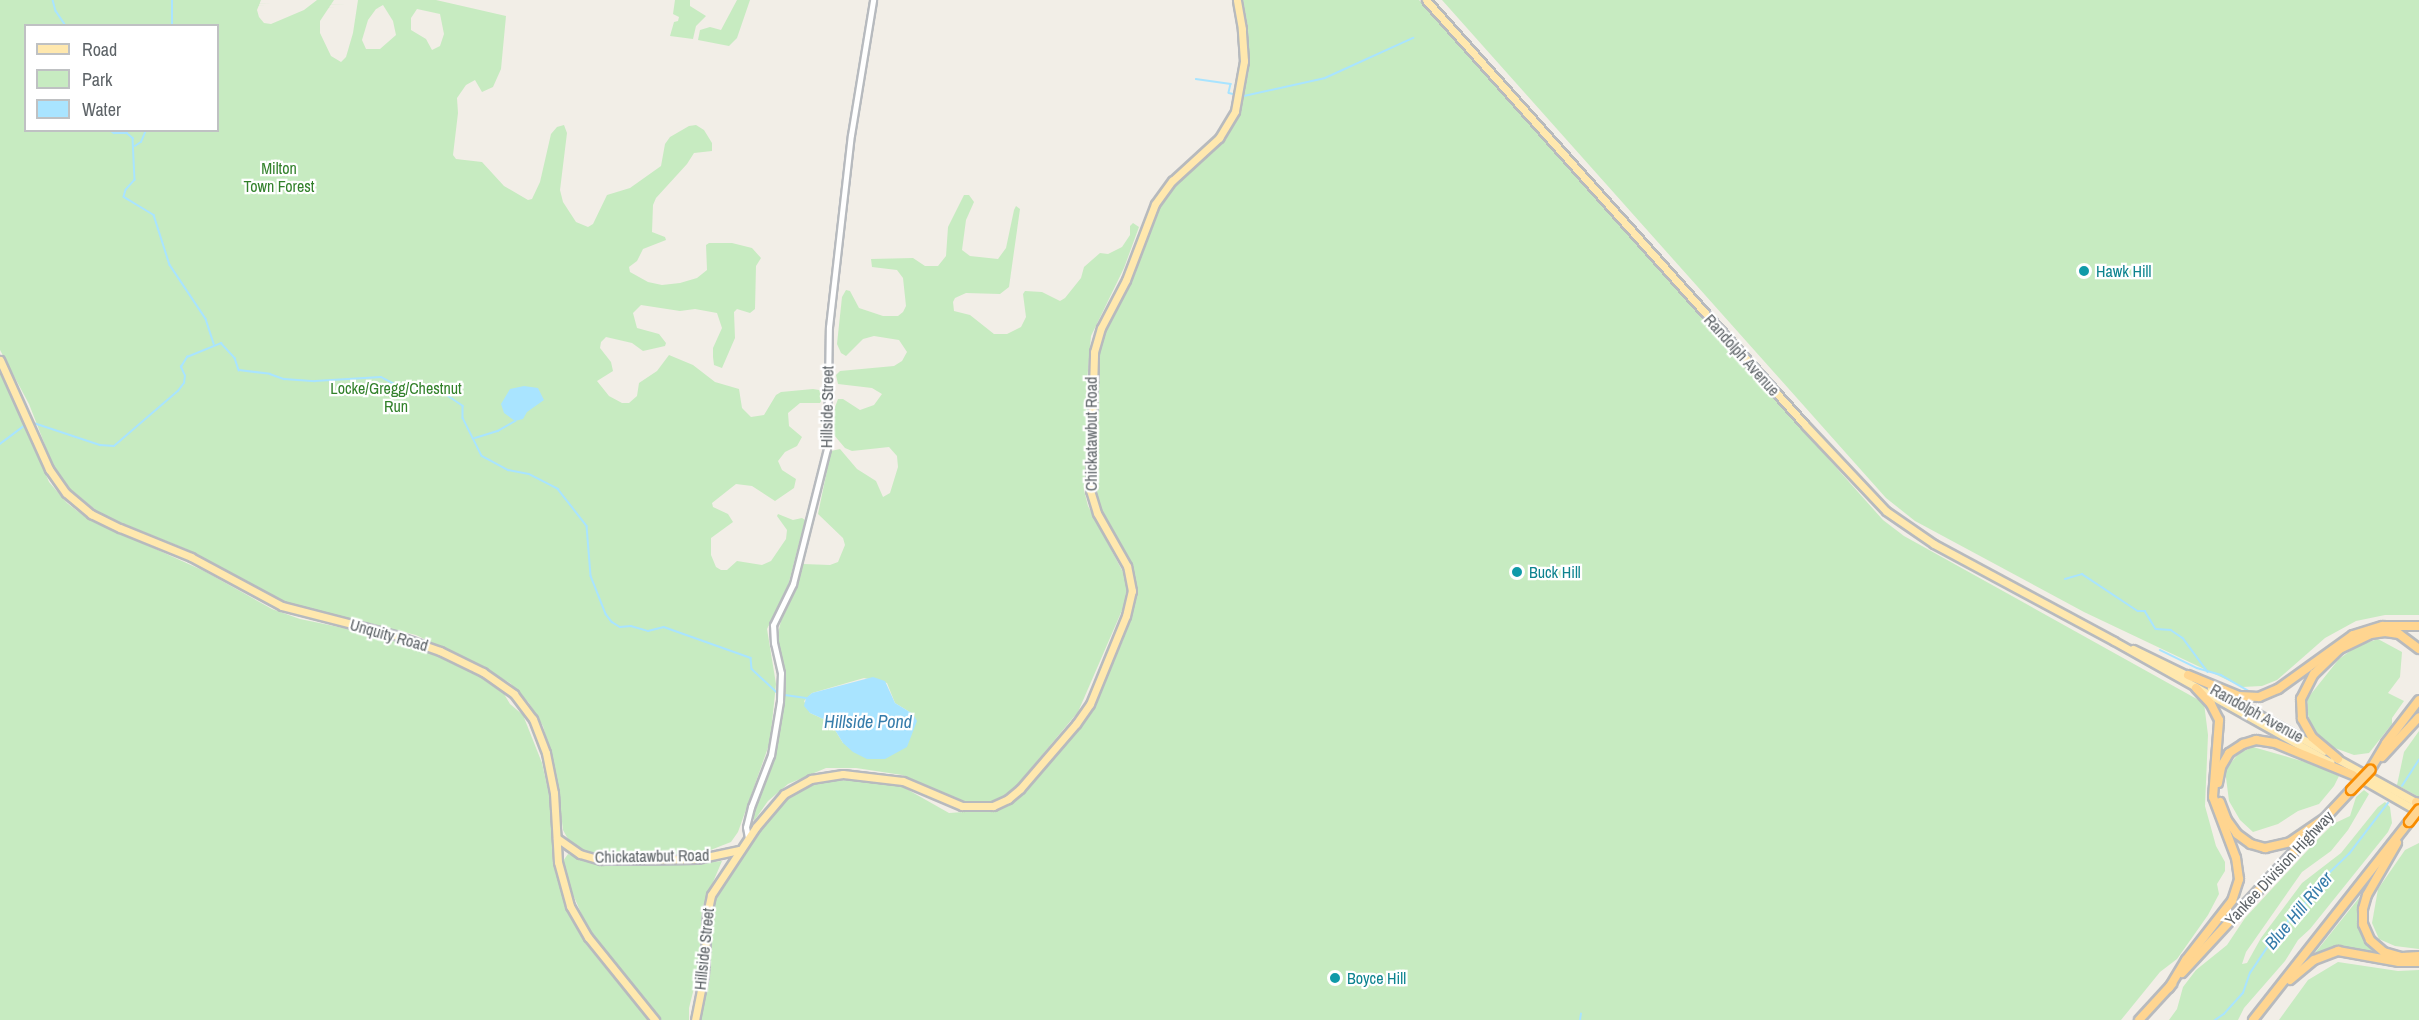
<!DOCTYPE html>
<style>
body{margin:0}
#map{position:relative;width:2419px;height:1020px;overflow:hidden;background:#f2eee7;font-family:"Archivo Narrow",sans-serif}
div>[style]{position:absolute}
.green>*{inset:0;background:#c7ebc1}
.water>*{inset:0;background:#a9e4ff}
.stream>*{height:1.5px;margin:-0.75px;padding:0 0.75px;transform-origin:0.75px;border-radius:0.75px;background:#a9e4ff}
.roads{filter:drop-shadow(2px 0 #b7babe) drop-shadow(-2px 0 #b7babe) drop-shadow(0 2px #b7babe) drop-shadow(0 -2px #b7babe)}
.minor>*{height:5px;margin:-2.5px;padding:0 2.5px;transform-origin:2.5px;border-radius:2.5px;background:#fff}
.major>*{height:7px;margin:-3.5px;padding:0 3.5px;transform-origin:3.5px;border-radius:3.5px;background:#ffe8ae}
.highway>*{height:8px;margin:-4px;padding:0 4px;transform-origin:4px;border-radius:4px;background:#ffd590}
.bridges{filter:drop-shadow(2px 0 #f88c00) drop-shadow(-2px 0 #f88c00) drop-shadow(0 2px #f88c00) drop-shadow(0 -2px #f88c00)}
.highway-bridge>*{height:8px;margin:-4px;padding:0 4px;transform-origin:4px;border-radius:4px;background:#ffd590}
.dots>*{width:16px;height:16px;translate:-50% -50%;box-sizing:border-box;border:3px solid #fff;border-radius:50%}
span{translate:-50% -50%;white-space:nowrap;text-align:center;line-height:1.15;-webkit-text-stroke:4.5px #fff;paint-order:stroke}
.park-label{font-size:16px;color:#32812b}
.culture-label{font-size:16px;color:#0d838f}
.left{translate:0 -50%;text-align:left}
.street-label{font-size:16px;color:#5e6468}
.water-label{font-size:18px;color:#367caa;font-style:italic}
.legend{position:absolute;left:24px;top:24px;width:195px;height:108px;box-sizing:border-box;background:#fff;border:2px solid #bfc1c3;margin:0;padding:8px 10px;list-style:none;font-size:18px;color:#5e6468}
.legend li{display:flex;align-items:center;gap:12px;height:30px}
.legend b{width:30px;border:2px solid #bfc1c3}
</style>
<div id="map">
<div class="green">
<i style="clip-path:polygon(evenodd,0 0,261px 0,257px 10px,259px 17px,264px 23px,271px 24px,304px 10px,317px 0,334px 0,320px 21px,320px 33px,331px 56px,341px 62px,346px 57px,353px 33px,358px 0,436px 0,506px 16px,501px 69px,493px 87px,482px 92px,475px 80px,466px 85px,457px 98px,458px 113px,453px 155px,456px 159px,482px 162px,504px 186px,528px 200px,532px 199px,540px 182px,551px 134px,557px 127px,564px 125px,567px 133px,560px 190px,563px 202px,576px 222px,588px 227px,593px 224px,607px 195px,630px 188px,661px 166px,665px 144px,670px 137px,689px 126px,696px 125px,704px 130px,712px 143px,712px 151px,694px 153px,687px 164px,656px 198px,653px 205px,652px 232px,665px 237px,666px 240px,643px 249px,637px 261px,629px 267px,630px 272px,648px 282px,662px 285px,680px 283px,697px 278px,707px 270px,706px 245px,709px 243px,732px 243px,752px 248px,761px 258px,756px 266px,755px 309px,750px 313px,737px 309px,734px 312px,735px 338px,722px 368px,714px 365px,713px 357px,713px 348px,722px 328px,717px 313px,695px 309px,680px 311px,641px 305px,633px 313px,637px 328px,659px 334px,666px 343px,665px 346px,643px 351px,632px 343px,606px 337px,601px 342px,600px 348px,611px 362px,613px 371px,597px 381px,609px 396px,622px 403px,629px 403px,637px 396px,639px 383px,657px 371px,669px 355px,693px 365px,715px 382px,739px 389px,742px 408px,751px 417px,764px 415px,776px 395px,781px 392px,813px 389px,819px 390px,824px 396px,820px 403px,800px 403px,788px 413px,789px 426px,802px 437px,797px 446px,785px 452px,778px 461px,782px 470px,796px 479px,794px 488px,775px 501px,752px 486px,736px 484px,712px 503px,713px 507px,728px 514px,733px 522px,711px 538px,711px 555px,716px 567px,721px 570px,727px 570px,737px 561px,762px 565px,771px 561px,786px 539px,787px 530px,777px 516px,778px 514px,793px 520px,802px 518px,805px 520px,788px 586px,767px 629px,776px 684px,770px 742px,738px 832px,731px 842px,708px 851px,681px 855px,606px 857px,584px 851px,568px 839px,563px 830px,556px 772px,543px 726px,529px 703px,510px 683px,471px 661px,416px 635px,284px 603px,186px 549px,102px 515px,69px 488px,52px 463px,29px 404px,0 350px,0 0,383px 5px,393px 21px,396px 35px,380px 49px,366px 49px,362px 40px,368px 20px,376px 9px,383px 5px,0 0,417px 9px,440px 14px,444px 34px,440px 46px,432px 50px,426px 39px,411px 30px,411px 18px,417px 9px,0 0,26px 26px,218px 26px,218px 130px,26px 130px,26px 26px)"></i>
<i style="clip-path:polygon(675px 0,690px 0,690px 6px,706px 16px,696px 26px,693px 39px,670px 36px,674px 22px,678px 21px,679px 17px,673px 14px)"></i>
<i style="clip-path:polygon(737px 0,750px 0,737px 38px,729px 46px,698px 40px,700px 30px,710px 27px,721px 30px)"></i>
<i style="clip-path:polygon(1243px 0,1419px 0,1883px 520px,1904px 536px,2204px 703px,2208px 735px,2205px 806px,2216px 846px,2225px 862px,2225px 871px,2217px 884px,2219px 894px,2208px 915px,2177px 959px,2160px 972px,2121px 1020px,700px 1020px,710px 963px,711px 915px,716px 896px,754px 837px,785px 799px,803px 787px,820px 781px,859px 780px,903px 787px,949px 813px,993px 810px,1011px 802px,1030px 784px,1073px 735px,1094px 706px,1123px 640px,1137px 592px,1132px 564px,1097px 501px,1094px 468px,1098px 439px,1097px 381px,1100px 346px,1109px 321px,1131px 279px,1161px 201px,1174px 186px,1221px 143px,1238px 116px,1249px 70px,1248px 28px)"></i>
<i style="clip-path:polygon(1442px 0,2419px 0,2419px 615px,2385px 615px,2356px 621px,2325px 638px,2277px 680px,2262px 686px,2242px 687px,2084px 612px,1915px 521px,1886px 498px)"></i>
<i style="clip-path:polygon(evenodd,964px 195px,969px 195px,974px 202px,966px 220px,962px 250px,970px 256px,998px 259px,1006px 248px,1014px 210px,1016px 206px,1020px 209px,1009px 287px,1000px 294px,966px 293px,955px 298px,953px 302px,954px 311px,970px 315px,994px 334px,1007px 334px,1021px 327px,1026px 317px,1023px 294px,1025px 291px,1042px 292px,1060px 301px,1065px 298px,1081px 278px,1084px 267px,1100px 253px,1108px 254px,1122px 247px,1130px 235px,1130px 226px,1133px 223px,1139px 227px,1124px 268px,1091px 336px,1086px 393px,1088px 431px,1084px 490px,1088px 506px,1124px 574px,1127px 588px,1123px 608px,1078px 712px,1012px 791px,1000px 800px,976px 806px,959px 802px,902px 775px,856px 768px,826px 768px,788px 784px,768px 801px,754px 821px,753px 814px,773px 757px,783px 715px,786px 680px,777px 637px,781px 621px,796px 590px,803px 564px,830px 565px,838px 562px,845px 545px,843px 538px,818px 514px,831px 451px,840px 449px,857px 469px,876px 481px,883px 497px,890px 493px,898px 467px,897px 456px,889px 447px,852px 451px,845px 448px,834px 435px,834px 410px,838px 399px,843px 399px,860px 410px,874px 405px,882px 394px,872px 388px,838px 384px,836px 375px,840px 371px,894px 366px,902px 361px,907px 352px,899px 340px,874px 336px,863px 339px,846px 356px,841px 353px,837px 344px,842px 297px,846px 290px,850px 291px,859px 308px,883px 316px,898px 316px,903px 312px,906px 306px,903px 278px,897px 270px,872px 267px,871px 259px,913px 258px,925px 266px,938px 266px,946px 256px,948px 227px,964px 195px,864px 678px,887px 683px,895px 703px,913px 714px,843px 743px,830px 722px,810px 713px,804px 701px,812px 693px,864px 678px)"></i>
<i style="clip-path:polygon(0 369px,49px 482px,67px 503px,85px 517px,204px 571px,272px 609px,300px 619px,377px 635px,422px 650px,473px 672px,504px 694px,510px 704px,523px 715px,542px 763px,550px 799px,553px 864px,567px 911px,585px 943px,648px 1020px,0 1020px)"></i>
<i style="clip-path:polygon(2378px 639px,2402px 652px,2400px 677px,2388px 693px,2404px 701px,2392px 718px,2392px 724px,2369px 753px,2354px 755px,2332px 747px,2314px 732px,2308px 715px,2307px 699px,2339px 659px,2357px 646px)"></i>
<i style="clip-path:polygon(2419px 731px,2419px 797px,2397px 785px,2404px 752px)"></i>
<i style="clip-path:polygon(2253px 747px,2312px 764px,2339px 776px,2334px 786px,2319px 804px,2298px 811px,2278px 824px,2253px 832px,2240px 820px,2229px 801px,2225px 770px,2239px 753px)"></i>
<i style="clip-path:polygon(2364px 790px,2369px 794px,2348px 830px,2331px 851px,2302px 872px,2246px 952px,2242px 964px,2247px 963px,2261px 938px,2302px 883px,2341px 853px,2378px 807px,2385px 802px,2390px 807px,2392px 823px,2388px 832px,2310px 929px,2298px 940px,2285px 961px,2244px 1008px,2238px 1020px,2169px 1020px,2177px 1009px,2183px 987px,2196px 970px,2227px 945px,2245px 918px,2319px 838px,2333px 824px,2350px 816px,2356px 797px)"></i>
<i style="clip-path:polygon(2419px 843px,2419px 949px,2395px 946px,2379px 939px,2372px 923px,2378px 889px,2405px 850px)"></i>
<i style="clip-path:polygon(568px 854px,588px 862px,604px 865px,693px 864px,722px 861px,702px 908px,699px 968px,689px 1008px,689px 1020px,660px 1020px,590px 933px,566px 879px,563px 861px)"></i>
<i style="clip-path:polygon(2363px 893px,2359px 911px,2360px 925px,2367px 941px,2382px 956px,2331px 950px,2317px 954px,2315px 953px)"></i>
<i style="clip-path:polygon(2338px 962px,2398px 971px,2419px 970px,2419px 1020px,2279px 1020px,2308px 980px)"></i>
</div>
<div class="water">
<i style="clip-path:polygon(524px 386px,538px 388px,544px 400px,527px 412px,523px 419px,515px 421px,504px 413px,501px 404px,510px 389px)"></i>
<i style="clip-path:polygon(873px 677px,885px 681px,895px 703px,913px 714px,917px 721px,907px 747px,885px 759px,867px 759px,853px 752px,843px 743px,830px 722px,810px 713px,804px 706px,806px 698px,812px 693px)"></i>
</div>
<div class="stream">
<i style="left:53px;top:0;width:11px;rotate:75deg"></i>
<i style="left:56px;top:11px;width:18px;rotate:56deg"></i>
<i style="left:172px;top:26px;width:26px;rotate:-90deg"></i>
<i style="left:1196px;top:79px;width:35px;rotate:8deg"></i>
<i style="left:1231px;top:84px;width:9px;rotate:103deg"></i>
<i style="left:1229px;top:93px;width:4px;rotate:14deg"></i>
<i style="left:1244px;top:96px;width:83px;rotate:-12.5deg"></i>
<i style="left:1325px;top:78px;width:97px;rotate:-24.4deg"></i>
<i style="left:110px;top:130px;width:5px;rotate:37deg"></i>
<i style="left:114px;top:133px;width:13px"></i>
<i style="left:127px;top:133px;width:8px;rotate:40deg"></i>
<i style="left:133px;top:138px;width:42px;rotate:87.3deg"></i>
<i style="left:135px;top:180px;width:13px;rotate:132deg"></i>
<i style="left:126px;top:190px;width:7px;rotate:106deg"></i>
<i style="left:124px;top:197px;width:35px;rotate:31deg"></i>
<i style="left:154px;top:215px;width:52px;rotate:72.3deg"></i>
<i style="left:170px;top:265px;width:65px;rotate:56.3deg"></i>
<i style="left:206px;top:319px;width:26px;rotate:72deg"></i>
<i style="left:135px;top:146px;width:7px;rotate:-34deg"></i>
<i style="left:141px;top:142px;width:13px;rotate:-67deg"></i>
<i style="left:34px;top:423px;width:70px;rotate:18.4deg"></i>
<i style="left:100px;top:445px;width:14px;rotate:4deg"></i>
<i style="left:114px;top:446px;width:84px;rotate:-40.7deg"></i>
<i style="left:178px;top:391px;width:10px;rotate:-53deg"></i>
<i style="left:184px;top:383px;width:7px;rotate:-82deg"></i>
<i style="left:185px;top:376px;width:10px;rotate:-114deg"></i>
<i style="left:181px;top:367px;width:12px;rotate:-59deg"></i>
<i style="left:187px;top:357px;width:37px;rotate:-22deg"></i>
<i style="left:221px;top:343px;width:21px;rotate:47deg"></i>
<i style="left:235px;top:358px;width:13px;rotate:72deg"></i>
<i style="left:239px;top:370px;width:31px;rotate:7deg"></i>
<i style="left:270px;top:374px;width:15px;rotate:20deg"></i>
<i style="left:284px;top:379px;width:31px;rotate:4deg"></i>
<i style="left:315px;top:381px;width:66px;rotate:-3.5deg"></i>
<i style="left:381px;top:377px;width:20px;rotate:27deg"></i>
<i style="left:399px;top:386px;width:39px;rotate:4deg"></i>
<i style="left:438px;top:389px;width:30px;rotate:34deg"></i>
<i style="left:463px;top:406px;width:12px;rotate:90deg"></i>
<i style="left:463px;top:418px;width:42px;rotate:63.4deg"></i>
<i style="left:482px;top:456px;width:30px;rotate:28deg"></i>
<i style="left:508px;top:470px;width:21px;rotate:11deg"></i>
<i style="left:529px;top:474px;width:33px;rotate:27deg"></i>
<i style="left:558px;top:489px;width:47px;rotate:51.9deg"></i>
<i style="left:587px;top:526px;width:50px;rotate:85.4deg"></i>
<i style="left:591px;top:576px;width:41px;rotate:68.5deg"></i>
<i style="left:606px;top:614px;width:10px;rotate:53deg"></i>
<i style="left:612px;top:622px;width:9px;rotate:32deg"></i>
<i style="left:620px;top:627px;width:11px;rotate:-5deg"></i>
<i style="left:631px;top:626px;width:18px;rotate:16deg"></i>
<i style="left:648px;top:631px;width:16px;rotate:-14deg"></i>
<i style="left:664px;top:627px;width:92px;rotate:19.6deg"></i>
<i style="left:751px;top:658px;width:11px;rotate:85deg"></i>
<i style="left:752px;top:669px;width:34px;rotate:43deg"></i>
<i style="left:475px;top:438px;width:24px;rotate:-17deg"></i>
<i style="left:498px;top:431px;width:20px;rotate:-30deg"></i>
<i style="left:0;top:444px;width:30px;rotate:-37deg"></i>
<i style="left:2065px;top:579px;width:18px;rotate:-16deg"></i>
<i style="left:2082px;top:574px;width:67px;rotate:33.5deg"></i>
<i style="left:2138px;top:611px;width:7px"></i>
<i style="left:2145px;top:611px;width:21px;rotate:59deg"></i>
<i style="left:2156px;top:629px;width:15px;rotate:4deg"></i>
<i style="left:2171px;top:630px;width:14px;rotate:34deg"></i>
<i style="left:2183px;top:638px;width:42px;rotate:53.7deg"></i>
<i style="left:2160px;top:650px;width:41px;rotate:25.9deg"></i>
<i style="left:2197px;top:668px;width:25px;rotate:16deg"></i>
<i style="left:2221px;top:675px;width:34px;rotate:30deg"></i>
<i style="left:785px;top:695px;width:21px;rotate:8deg"></i>
<i style="left:2402px;top:786px;width:31px;rotate:-57deg"></i>
<i style="left:1580px;top:1020px;width:6px;rotate:-81deg"></i>
<i style="left:2215px;top:1020px;width:11px;rotate:-34deg"></i>
<i style="left:2224px;top:1014px;width:28px;rotate:-48deg"></i>
<i style="left:2243px;top:993px;width:21px;rotate:-71deg"></i>
<i style="left:2250px;top:973px;width:52px;rotate:-56deg"></i>
<i style="left:2279px;top:930px;width:9px;rotate:-32deg"></i>
<i style="left:2287px;top:925px;width:8px;rotate:-76deg"></i>
<i style="left:2289px;top:917px;width:14px;rotate:-34deg"></i>
<i style="left:2301px;top:909px;width:41px;rotate:-52.9deg"></i>
<i style="left:2326px;top:876px;width:32px;rotate:-44deg"></i>
<i style="left:2349px;top:854px;width:64px;rotate:-52.6deg"></i>
</div>
<div class="roads">
<div class="minor">
<i style="left:748px;top:838px;width:11px;rotate:-100deg"></i>
<i style="left:746px;top:827px;width:21px;rotate:-76deg"></i>
<i style="left:751px;top:807px;width:56px;rotate:-69deg"></i>
<i style="left:771px;top:755px;width:55px;rotate:-80.5deg"></i>
<i style="left:780px;top:701px;width:28px;rotate:-88deg"></i>
<i style="left:781px;top:673px;width:31px;rotate:-103deg"></i>
<i style="left:774px;top:643px;width:18px;rotate:-93deg"></i>
<i style="left:773px;top:625px;width:46px;rotate:-64deg"></i>
<i style="left:793px;top:584px;width:139px;rotate:-75.9deg"></i>
<i style="left:827px;top:449px;width:122px;rotate:-89.1deg"></i>
<i style="left:829px;top:327px;width:193px;rotate:-83.5deg"></i>
<i style="left:851px;top:135px;width:137px;rotate:-80.7deg"></i>
</div>
<div class="major">
<i style="left:1426px;top:0;width:569px;rotate:48.27deg"></i>
<i style="left:1805px;top:425px;width:118px;rotate:46.7deg"></i>
<i style="left:1886px;top:511px;width:58px;rotate:34.5deg"></i>
<i style="left:1934px;top:544px;width:204px;rotate:28.3deg"></i>
<i style="left:2114px;top:641px;width:248px;rotate:29.3deg"></i>
<i style="left:0;top:360px;width:120px;rotate:65.8deg"></i>
<i style="left:49px;top:469px;width:29px;rotate:55deg"></i>
<i style="left:66px;top:493px;width:33px;rotate:40deg"></i>
<i style="left:91px;top:514px;width:32px;rotate:26deg"></i>
<i style="left:120px;top:528px;width:77px;rotate:22.2deg"></i>
<i style="left:191px;top:557px;width:103px;rotate:28.3deg"></i>
<i style="left:282px;top:606px;width:117px;rotate:14.4deg"></i>
<i style="left:395px;top:635px;width:48px;rotate:19.6deg"></i>
<i style="left:440px;top:651px;width:48px;rotate:26deg"></i>
<i style="left:483px;top:672px;width:38px;rotate:35deg"></i>
<i style="left:514px;top:694px;width:31px;rotate:53deg"></i>
<i style="left:533px;top:719px;width:36px;rotate:69deg"></i>
<i style="left:546px;top:753px;width:41px;rotate:78.7deg"></i>
<i style="left:554px;top:793px;width:69px;rotate:86.7deg"></i>
<i style="left:558px;top:862px;width:46px;rotate:74.7deg"></i>
<i style="left:570px;top:906px;width:36px;rotate:60deg"></i>
<i style="left:588px;top:937px;width:107px;rotate:51.1deg"></i>
<i style="left:2133px;top:649px;width:64px;rotate:25.8deg"></i>
<i style="left:2211px;top:688px;width:129px;rotate:29.1deg"></i>
<i style="left:2334px;top:757px;width:97px;rotate:28.9deg"></i>
<i style="left:2358px;top:777px;width:70px;rotate:29.8deg"></i>
<i style="left:557px;top:838px;width:28px;rotate:35deg"></i>
<i style="left:580px;top:854px;width:22px;rotate:16deg"></i>
<i style="left:601px;top:860px;width:96px;rotate:-0.6deg"></i>
<i style="left:697px;top:859px;width:43px;rotate:-12.1deg"></i>
<i style="left:695px;top:1020px;width:46px;rotate:-78.7deg"></i>
<i style="left:704px;top:975px;width:61px;rotate:-87.2deg"></i>
<i style="left:707px;top:914px;width:19px;rotate:-78deg"></i>
<i style="left:711px;top:895px;width:82px;rotate:-56.5deg"></i>
<i style="left:756px;top:827px;width:43px;rotate:-49.7deg"></i>
<i style="left:784px;top:794px;width:31px;rotate:-29deg"></i>
<i style="left:811px;top:779px;width:32px;rotate:-9deg"></i>
<i style="left:843px;top:774px;width:60px;rotate:6.7deg"></i>
<i style="left:903px;top:781px;width:64px;rotate:23deg"></i>
<i style="left:962px;top:806px;width:31px"></i>
<i style="left:993px;top:806px;width:17px;rotate:-25deg"></i>
<i style="left:1008px;top:799px;width:16px;rotate:-40deg"></i>
<i style="left:1020px;top:789px;width:86px;rotate:-49.3deg"></i>
<i style="left:1076px;top:724px;width:24px;rotate:-55deg"></i>
<i style="left:1090px;top:704px;width:95px;rotate:-67.8deg"></i>
<i style="left:1126px;top:616px;width:26px;rotate:-77deg"></i>
<i style="left:1132px;top:591px;width:25px;rotate:-101deg"></i>
<i style="left:1127px;top:566px;width:61px;rotate:-119.5deg"></i>
<i style="left:1097px;top:513px;width:24px;rotate:-107deg"></i>
<i style="left:1090px;top:490px;width:138px;rotate:-88.3deg"></i>
<i style="left:1094px;top:352px;width:25px;rotate:-74deg"></i>
<i style="left:1101px;top:328px;width:54px;rotate:-62.5deg"></i>
<i style="left:1126px;top:280px;width:81px;rotate:-69.1deg"></i>
<i style="left:1155px;top:204px;width:29px;rotate:-54deg"></i>
<i style="left:1172px;top:181px;width:64px;rotate:-42.5deg"></i>
<i style="left:1219px;top:138px;width:31px;rotate:-59deg"></i>
<i style="left:1235px;top:111px;width:51px;rotate:-79.8deg"></i>
<i style="left:1244px;top:61px;width:32px;rotate:-94deg"></i>
<i style="left:1242px;top:29px;width:29px;rotate:-100deg"></i>
</div>
<div class="highway">
<i style="left:2188px;top:675px;width:55px;rotate:22.4deg"></i>
<i style="left:2239px;top:696px;width:20px;rotate:3deg"></i>
<i style="left:2259px;top:697px;width:21px;rotate:-23deg"></i>
<i style="left:2278px;top:689px;width:92px;rotate:-35.8deg"></i>
<i style="left:2353px;top:635px;width:31px;rotate:-17deg"></i>
<i style="left:2383px;top:626px;width:36px"></i>
<i style="left:2382px;top:757px;width:54px;rotate:-47.2deg"></i>
<i style="left:2338px;top:759px;width:34px;rotate:-140deg"></i>
<i style="left:2312px;top:737px;width:21px;rotate:-119deg"></i>
<i style="left:2302px;top:719px;width:20px;rotate:-93deg"></i>
<i style="left:2301px;top:699px;width:28px;rotate:-63deg"></i>
<i style="left:2314px;top:674px;width:36px;rotate:-44deg"></i>
<i style="left:2340px;top:649px;width:34px;rotate:-26deg"></i>
<i style="left:2371px;top:634px;width:14px;rotate:-8deg"></i>
<i style="left:2385px;top:632px;width:14px;rotate:8deg"></i>
<i style="left:2399px;top:634px;width:25px;rotate:37deg"></i>
<i style="left:2370px;top:770px;width:31px;rotate:-59deg"></i>
<i style="left:2386px;top:743px;width:54px;rotate:-52.5deg"></i>
<i style="left:2218px;top:783px;width:16px;rotate:-79deg"></i>
<i style="left:2221px;top:767px;width:16px;rotate:-60deg"></i>
<i style="left:2229px;top:753px;width:17px;rotate:-33deg"></i>
<i style="left:2243px;top:744px;width:14px;rotate:-17deg"></i>
<i style="left:2256px;top:740px;width:19px;rotate:9deg"></i>
<i style="left:2275px;top:743px;width:84px;rotate:22.3deg"></i>
<i style="left:2220px;top:802px;width:19px;rotate:69deg"></i>
<i style="left:2227px;top:820px;width:17px;rotate:54deg"></i>
<i style="left:2237px;top:834px;width:17px;rotate:36deg"></i>
<i style="left:2251px;top:844px;width:15px;rotate:16deg"></i>
<i style="left:2265px;top:848px;width:26px;rotate:-13deg"></i>
<i style="left:2290px;top:842px;width:46px;rotate:-34.4deg"></i>
<i style="left:2416px;top:802px;width:3px;rotate:18deg"></i>
<i style="left:2325px;top:818px;width:38px;rotate:-47deg"></i>
<i style="left:2397px;top:843px;width:60px;rotate:120deg"></i>
<i style="left:2367px;top:895px;width:15px;rotate:106deg"></i>
<i style="left:2363px;top:909px;width:15px;rotate:90deg"></i>
<i style="left:2363px;top:924px;width:17px;rotate:66deg"></i>
<i style="left:2370px;top:940px;width:18px;rotate:41deg"></i>
<i style="left:2384px;top:952px;width:19px;rotate:16deg"></i>
<i style="left:2402px;top:957px;width:17px;rotate:-3deg"></i>
<i style="left:2182px;top:973px;width:195px;rotate:-47.3deg"></i>
<i style="left:2290px;top:980px;width:31px;rotate:-40deg"></i>
<i style="left:2314px;top:960px;width:26px;rotate:-21deg"></i>
<i style="left:2338px;top:951px;width:62px;rotate:10.2deg"></i>
<i style="left:2399px;top:962px;width:20px"></i>
<i style="left:2169px;top:988px;width:33px;rotate:-59deg"></i>
<i style="left:2186px;top:960px;width:75px;rotate:-52.1deg"></i>
<i style="left:2232px;top:901px;width:23px;rotate:-72deg"></i>
<i style="left:2239px;top:879px;width:21px;rotate:-98deg"></i>
<i style="left:2236px;top:858px;width:65px;rotate:-110.7deg"></i>
<i style="left:2213px;top:797px;width:77px;rotate:-85.5deg"></i>
<i style="left:2219px;top:720px;width:18px;rotate:-117deg"></i>
<i style="left:2211px;top:704px;width:22px;rotate:-133deg"></i>
<i style="left:2139px;top:1020px;width:49px;rotate:-47.5deg"></i>
<i style="left:2253px;top:1020px;width:252px;rotate:-51.8deg"></i>
</div>
</div>
<div class="bridges">
<div class="highway-bridge">
<i style="left:2351px;top:790px;width:28px;rotate:-46deg"></i>
<i style="left:2409px;top:822px;width:16px;rotate:-52deg"></i>
</div>
</div>
<div class="dots">
<i style="left:2084px;top:271px;background:#0f9aa8"></i>
<i style="left:1517px;top:572px;background:#0f9aa8"></i>
<i style="left:1335px;top:978px;background:#0f9aa8"></i>
</div>
<div class="park-label">
<span style="left:279px;top:177px">Milton<br>Town Forest</span>
<span style="left:396px;top:397px">Locke/Gregg/Chestnut<br>Run</span>
</div>
<div class="culture-label">
<span class="left" style="left:2096px;top:271px">Hawk Hill</span>
<span class="left" style="left:1529px;top:572px">Buck Hill</span>
<span class="left" style="left:1347px;top:978px">Boyce Hill</span>
</div>
<div class="street-label">
<span style="left:1742px;top:355px;rotate:48deg">Randolph Avenue</span>
<span style="left:827px;top:407px;rotate:-89deg">Hillside Street</span>
<span style="left:1091px;top:434px;rotate:-90deg">Chickatawbut Road</span>
<span style="left:389px;top:635px;rotate:16deg">Unquity Road</span>
<span style="left:2257px;top:713px;rotate:29deg">Randolph Avenue</span>
<span style="left:652px;top:856px;rotate:-1deg">Chickatawbut Road</span>
<span style="left:2279px;top:868px;rotate:-47deg">Yankee Division Highway</span>
<span style="left:704px;top:949px;rotate:-84deg">Hillside Street</span>
</div>
<div class="water-label">
<span style="left:868px;top:722px">Hillside Pond</span>
<span style="left:2299px;top:911px;rotate:-50deg">Blue Hill River</span>
</div>
<ul class="legend">
<li><b style="height:8px;background:#ffe8ae"></b>Road</li>
<li><b style="height:16px;background:#c7ebc1"></b>Park</li>
<li><b style="height:16px;background:#a9e4ff"></b>Water</li>
</ul>
</div>
